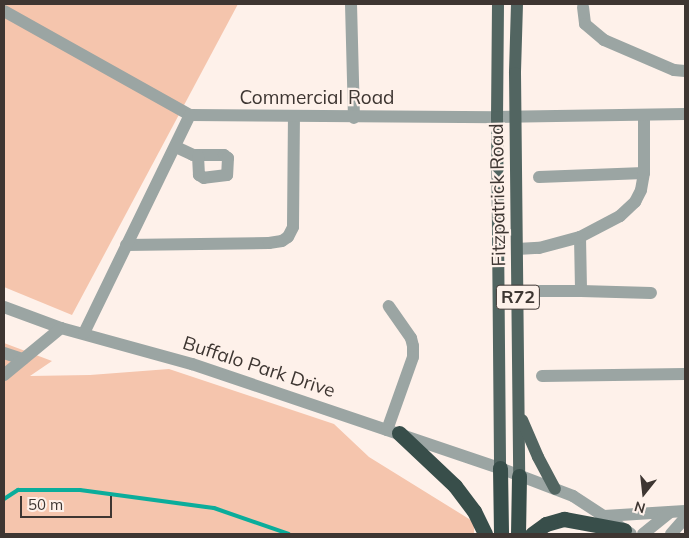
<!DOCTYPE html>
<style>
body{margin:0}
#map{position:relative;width:689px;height:538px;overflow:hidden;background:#fef1ea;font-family:Mulish,sans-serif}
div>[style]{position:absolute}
.green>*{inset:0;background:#f5c5ad}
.stream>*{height:4px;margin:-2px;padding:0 2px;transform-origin:2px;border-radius:2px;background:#0bad9b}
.minor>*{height:12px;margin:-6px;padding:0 6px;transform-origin:6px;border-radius:6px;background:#9ba5a3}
.major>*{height:12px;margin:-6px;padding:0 6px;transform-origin:6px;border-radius:6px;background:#526561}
.highway>*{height:15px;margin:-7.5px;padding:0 7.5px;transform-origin:7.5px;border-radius:7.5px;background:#384e4a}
span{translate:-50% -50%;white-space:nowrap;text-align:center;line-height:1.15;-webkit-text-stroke:4.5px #fef1ea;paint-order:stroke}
.shield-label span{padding:1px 4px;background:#fef1ea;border:1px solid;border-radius:4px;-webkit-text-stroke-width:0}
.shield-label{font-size:18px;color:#3e3632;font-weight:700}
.street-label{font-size:19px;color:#3e3632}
.frame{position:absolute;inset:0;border:5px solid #3e3632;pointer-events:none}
.north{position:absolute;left:619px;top:468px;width:50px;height:50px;-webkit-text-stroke:4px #fef1ea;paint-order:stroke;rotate:196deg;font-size:14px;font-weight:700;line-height:20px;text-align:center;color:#3e3632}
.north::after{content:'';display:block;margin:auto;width:18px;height:22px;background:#3e3632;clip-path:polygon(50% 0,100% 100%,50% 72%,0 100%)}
.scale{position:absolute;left:20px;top:496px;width:92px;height:22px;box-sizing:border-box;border:2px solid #3e3632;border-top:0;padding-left:6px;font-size:15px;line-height:18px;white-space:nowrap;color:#3e3632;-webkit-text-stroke:4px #fef1ea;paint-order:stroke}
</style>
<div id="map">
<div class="green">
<i style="clip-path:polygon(4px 4px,238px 4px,72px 315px,4px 287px)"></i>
<i style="clip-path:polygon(4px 343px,52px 361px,30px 376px,90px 375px,169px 369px,334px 424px,369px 457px,474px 522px,474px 534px,4px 534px)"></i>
</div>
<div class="stream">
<i style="left:4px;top:499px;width:17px;rotate:-33deg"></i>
<i style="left:18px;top:490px;width:62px"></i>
<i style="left:80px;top:490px;width:135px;rotate:7.7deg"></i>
<i style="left:214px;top:508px;width:79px;rotate:19.1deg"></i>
</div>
<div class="minor">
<i style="left:351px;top:4px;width:114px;rotate:88.5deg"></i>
<i style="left:583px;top:7px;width:17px;rotate:83deg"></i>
<i style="left:585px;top:24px;width:25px;rotate:40deg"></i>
<i style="left:604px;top:40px;width:76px;rotate:23.2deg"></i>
<i style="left:674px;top:70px;width:11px;rotate:5deg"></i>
<i style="left:4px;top:11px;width:213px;rotate:29.2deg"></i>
<i style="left:176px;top:147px;width:19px;rotate:25deg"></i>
<i style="left:193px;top:155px;width:31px"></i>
<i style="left:224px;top:155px;width:5px;rotate:37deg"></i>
<i style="left:228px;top:158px;width:17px;rotate:93deg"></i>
<i style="left:227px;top:175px;width:23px;rotate:173deg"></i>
<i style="left:204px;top:178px;width:6px;rotate:-149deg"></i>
<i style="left:199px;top:175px;width:19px;rotate:-93deg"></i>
<i style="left:539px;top:177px;width:105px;rotate:-2.2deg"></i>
<i style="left:580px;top:237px;width:54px;rotate:88.9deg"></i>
<i style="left:581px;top:291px;width:70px;rotate:1.6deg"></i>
<i style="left:126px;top:245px;width:143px;rotate:-0.8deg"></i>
<i style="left:269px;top:243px;width:13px;rotate:-9deg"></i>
<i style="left:282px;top:241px;width:7px;rotate:-34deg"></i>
<i style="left:288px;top:237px;width:11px;rotate:-63deg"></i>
<i style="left:293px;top:227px;width:110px;rotate:-89.5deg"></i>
<i style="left:517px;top:249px;width:22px;rotate:-3deg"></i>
<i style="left:539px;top:248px;width:42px;rotate:-15deg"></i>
<i style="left:580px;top:237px;width:45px;rotate:-27.7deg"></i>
<i style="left:620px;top:216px;width:21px;rotate:-43deg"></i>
<i style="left:635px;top:202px;width:13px;rotate:-63deg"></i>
<i style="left:641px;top:190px;width:17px;rotate:-80deg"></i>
<i style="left:644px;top:173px;width:58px;rotate:-90deg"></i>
<i style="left:540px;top:291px;width:41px"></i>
<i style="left:4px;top:307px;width:61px;rotate:20.2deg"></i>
<i style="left:61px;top:328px;width:136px;rotate:15.4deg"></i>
<i style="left:192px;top:364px;width:325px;rotate:18.7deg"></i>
<i style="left:500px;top:468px;width:78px;rotate:21deg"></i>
<i style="left:573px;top:496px;width:69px;rotate:33.2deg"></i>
<i style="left:84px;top:333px;width:242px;rotate:-64.1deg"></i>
<i style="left:190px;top:115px;width:307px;rotate:0.4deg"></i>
<i style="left:497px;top:117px;width:188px;rotate:-0.9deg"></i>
<i style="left:4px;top:353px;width:20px;rotate:18deg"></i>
<i style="left:4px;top:375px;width:74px;rotate:-39.5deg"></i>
<i style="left:542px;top:376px;width:143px;rotate:-0.8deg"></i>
<i style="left:387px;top:430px;width:77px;rotate:-70.4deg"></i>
<i style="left:413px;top:357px;width:11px;rotate:-90deg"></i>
<i style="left:413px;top:346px;width:8px;rotate:-104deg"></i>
<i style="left:411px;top:338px;width:39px;rotate:-125deg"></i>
<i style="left:604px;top:516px;width:81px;rotate:-3.5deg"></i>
<i style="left:643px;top:534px;width:35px;rotate:-39deg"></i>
<i style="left:671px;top:534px;width:21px;rotate:-49deg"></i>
</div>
<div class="major">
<i style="left:498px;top:4px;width:113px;rotate:90.5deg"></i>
<i style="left:497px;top:117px;width:351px;rotate:89.5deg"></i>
<i style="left:517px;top:4px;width:69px;rotate:91.7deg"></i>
<i style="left:515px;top:73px;width:403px;rotate:89.4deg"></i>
<i style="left:522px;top:420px;width:40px;rotate:66.6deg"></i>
<i style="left:538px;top:457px;width:36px;rotate:62deg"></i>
</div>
<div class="highway">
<i style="left:399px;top:433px;width:77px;rotate:43.4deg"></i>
<i style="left:455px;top:486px;width:31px;rotate:53deg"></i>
<i style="left:474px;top:511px;width:25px;rotate:64deg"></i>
<i style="left:500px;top:468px;width:66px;rotate:89.1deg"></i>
<i style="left:518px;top:534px;width:58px;rotate:-89deg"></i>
<i style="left:532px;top:534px;width:17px;rotate:-36deg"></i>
<i style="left:546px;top:524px;width:19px;rotate:-16deg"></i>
<i style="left:564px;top:519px;width:61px;rotate:10.4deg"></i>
</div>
<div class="shield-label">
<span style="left:518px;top:297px">R72</span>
</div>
<div class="street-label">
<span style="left:317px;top:98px">Commercial Road</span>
<span style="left:498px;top:195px;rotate:-91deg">Fitzpatrick Road</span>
<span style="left:259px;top:367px;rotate:18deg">Buffalo Park Drive</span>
</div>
<div class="frame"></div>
<div class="north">N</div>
<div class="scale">50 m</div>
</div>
